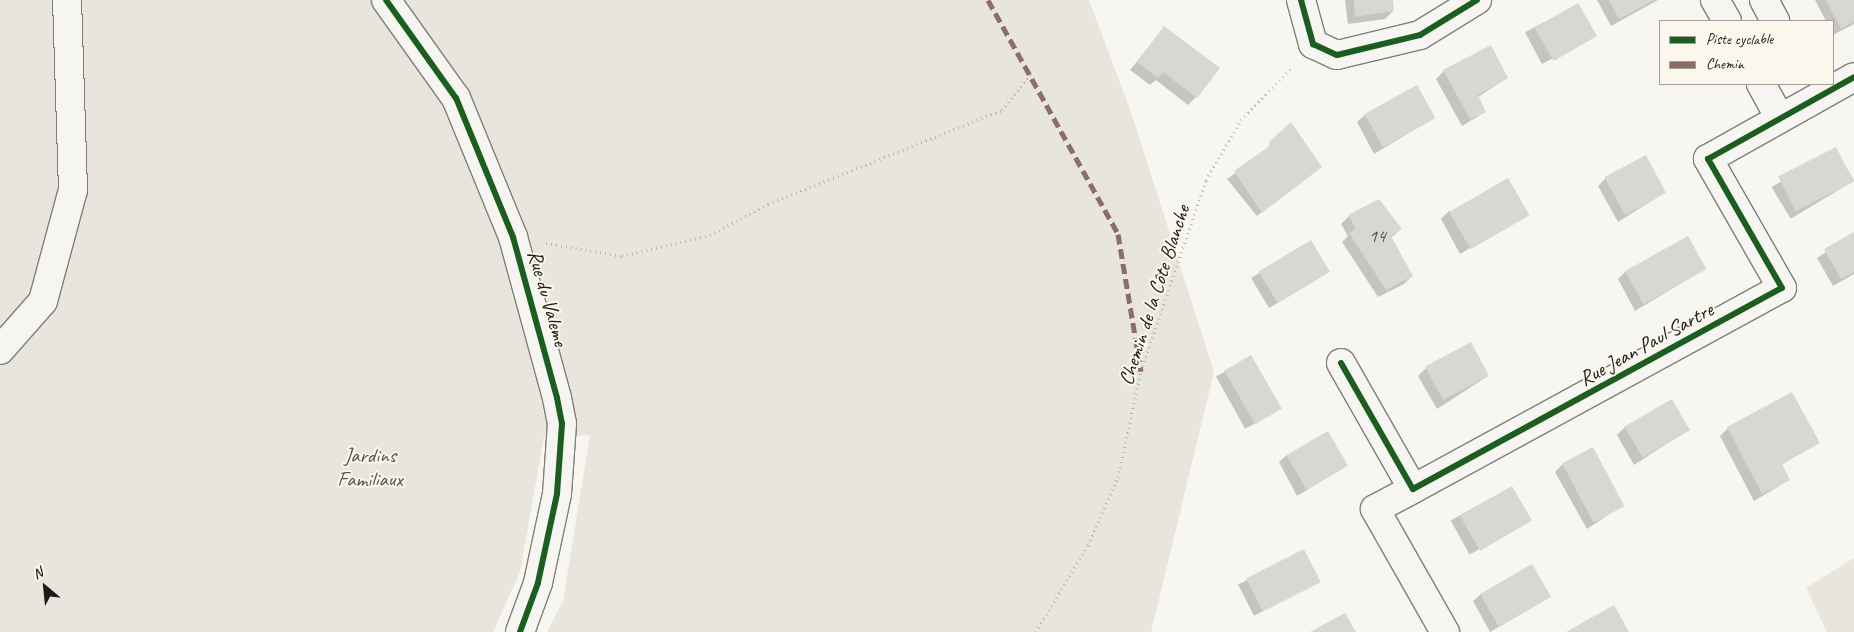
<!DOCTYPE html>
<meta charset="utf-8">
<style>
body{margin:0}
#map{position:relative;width:1854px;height:632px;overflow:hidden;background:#f8f6f0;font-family:Caveat,sans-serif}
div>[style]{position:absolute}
.green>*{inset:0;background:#e8e5dd}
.shadow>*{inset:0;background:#0003;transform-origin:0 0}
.building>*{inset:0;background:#d9d7d3;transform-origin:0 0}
.path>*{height:3px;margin-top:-1.5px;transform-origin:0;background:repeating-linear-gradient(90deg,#b7b6b4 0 1px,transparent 0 5px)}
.roads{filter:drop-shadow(1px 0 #7f7e7b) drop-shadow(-1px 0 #7f7e7b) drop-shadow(0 1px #7f7e7b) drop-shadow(0 -1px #7f7e7b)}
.minor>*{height:28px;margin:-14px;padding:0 14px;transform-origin:14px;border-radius:14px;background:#f6f5f1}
.quiet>*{height:5px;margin-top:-2.5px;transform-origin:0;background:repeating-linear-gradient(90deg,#8d6e63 0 10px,transparent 0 15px)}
.cycleway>*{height:6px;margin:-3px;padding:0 3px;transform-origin:3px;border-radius:3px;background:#1b5e20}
span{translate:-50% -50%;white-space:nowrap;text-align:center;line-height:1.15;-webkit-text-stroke:4px #fbf7ec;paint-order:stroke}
.number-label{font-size:19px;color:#4b4b4a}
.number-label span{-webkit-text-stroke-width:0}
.street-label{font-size:21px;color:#1c1c1c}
.park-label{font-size:21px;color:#555451}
.legend{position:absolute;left:1659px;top:20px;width:175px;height:65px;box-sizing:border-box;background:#fbf7ec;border:1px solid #a29f99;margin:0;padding:6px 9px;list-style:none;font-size:15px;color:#1c1c1c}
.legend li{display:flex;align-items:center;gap:10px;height:25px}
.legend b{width:25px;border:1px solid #a29f99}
.north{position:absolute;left:20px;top:562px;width:50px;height:50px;-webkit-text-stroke:4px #fbf7ec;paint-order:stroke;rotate:332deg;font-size:14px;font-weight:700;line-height:20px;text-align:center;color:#1c1c1c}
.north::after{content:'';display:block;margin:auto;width:18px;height:22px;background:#1c1c1c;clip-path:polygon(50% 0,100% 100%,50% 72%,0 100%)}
</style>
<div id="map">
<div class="green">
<i style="clip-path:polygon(0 0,1089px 0,1131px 112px,1214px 372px,1151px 632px,547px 632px,563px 601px,590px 435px,544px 437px,520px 572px,493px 632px,0 632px)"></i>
<i style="clip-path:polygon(1854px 558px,1854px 632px,1827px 632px,1806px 588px)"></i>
</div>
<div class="shadow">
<i style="clip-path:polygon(1345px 0,1391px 0,1393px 11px,1385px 19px,1348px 24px)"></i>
<i style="clip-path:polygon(1597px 0,1658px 0,1611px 26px)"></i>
<i style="clip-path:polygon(1815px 0,1854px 0,1854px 24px,1833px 35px,1833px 21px,1826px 21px)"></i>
<i style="left:1578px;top:4px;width:36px;height:60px;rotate:62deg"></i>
<i style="clip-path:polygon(1164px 28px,1196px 97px,1188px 105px,1156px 80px,1150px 85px,1130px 70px)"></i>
<i style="clip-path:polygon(1444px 71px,1507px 78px,1478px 97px,1485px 112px,1462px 126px,1436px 79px)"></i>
<i style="clip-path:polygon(1365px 115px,1434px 118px,1374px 154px,1357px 122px)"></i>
<i style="clip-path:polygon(1270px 143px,1320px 167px,1257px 216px,1227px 179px,1268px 150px)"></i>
<i style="left:1835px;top:149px;width:37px;height:74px;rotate:59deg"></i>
<i style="clip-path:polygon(1606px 178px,1664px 193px,1618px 222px,1598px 186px)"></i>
<i style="clip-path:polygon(1449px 211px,1527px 214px,1460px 254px,1441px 219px)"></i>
<i style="clip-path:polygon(1349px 216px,1401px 229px,1391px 238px,1412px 276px,1404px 284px,1378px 297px,1342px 242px,1348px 236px,1341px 224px)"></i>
<i style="clip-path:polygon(1854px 233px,1854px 274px,1833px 286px,1817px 258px)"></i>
<i style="left:1311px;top:242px;width:35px;height:70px;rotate:59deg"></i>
<i style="clip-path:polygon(1705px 269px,1635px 311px,1618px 279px,1626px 271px)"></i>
<i style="left:1251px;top:357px;width:60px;height:40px;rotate:61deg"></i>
<i style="clip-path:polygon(1426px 368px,1488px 376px,1437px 409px,1418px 376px)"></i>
<i style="clip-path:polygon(1625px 427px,1688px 430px,1634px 465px,1617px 435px)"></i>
<i style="clip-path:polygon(1728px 428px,1818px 443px,1781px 465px,1789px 480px,1754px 501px,1720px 436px)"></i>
<i style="clip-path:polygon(1287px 455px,1346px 466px,1297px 496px,1279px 462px)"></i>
<i style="clip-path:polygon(1563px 464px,1623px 505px,1587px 529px,1555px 472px)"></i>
<i style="left:1511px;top:487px;width:39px;height:69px;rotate:61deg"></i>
<i style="left:1304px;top:551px;width:35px;height:74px;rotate:63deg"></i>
<i style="clip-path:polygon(1481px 594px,1550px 597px,1490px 632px,1473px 601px)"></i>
</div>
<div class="building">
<i style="clip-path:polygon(1354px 0,1393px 0,1394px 11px,1355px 17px)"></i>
<i style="clip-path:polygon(1609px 0,1654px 0,1619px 19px)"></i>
<i style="clip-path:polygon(1826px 0,1854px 0,1854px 21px,1841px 29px)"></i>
<i style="left:1578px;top:3px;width:38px;height:50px;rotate:60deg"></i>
<i style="clip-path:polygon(1164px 26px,1220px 68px,1197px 98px,1163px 72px,1158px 78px,1137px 62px)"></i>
<i style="clip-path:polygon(1491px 45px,1508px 78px,1478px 95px,1486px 112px,1470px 119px,1443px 70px)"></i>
<i style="left:1417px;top:85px;width:38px;height:60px;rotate:61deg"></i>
<i style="clip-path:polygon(1291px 122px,1322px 167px,1262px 213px,1234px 171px,1271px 145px,1269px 142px)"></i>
<i style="left:1836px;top:147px;width:39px;height:65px;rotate:63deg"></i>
<i style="left:1646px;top:155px;width:43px;height:47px;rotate:62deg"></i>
<i style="left:1508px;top:178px;width:43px;height:68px;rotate:60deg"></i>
<i style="clip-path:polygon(1379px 199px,1402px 229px,1391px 236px,1413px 276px,1386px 290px,1349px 233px,1356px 229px,1348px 215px)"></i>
<i style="clip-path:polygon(1854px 232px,1854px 272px,1841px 279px,1824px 249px)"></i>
<i style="left:1688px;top:236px;width:38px;height:72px;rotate:61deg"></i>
<i style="left:1311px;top:240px;width:37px;height:61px;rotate:59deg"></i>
<i style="left:1471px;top:342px;width:38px;height:52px;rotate:62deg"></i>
<i style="left:1251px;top:355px;width:62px;height:31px;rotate:60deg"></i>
<i style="clip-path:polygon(1792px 392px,1820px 443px,1782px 464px,1790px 480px,1762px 494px,1727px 427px)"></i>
<i style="left:1672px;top:399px;width:36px;height:55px;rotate:60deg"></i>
<i style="left:1328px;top:431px;width:40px;height:48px;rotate:60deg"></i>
<i style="left:1593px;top:447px;width:67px;height:35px;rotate:62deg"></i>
<i style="left:1512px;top:486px;width:40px;height:60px;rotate:60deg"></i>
<i style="left:1304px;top:549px;width:37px;height:65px;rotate:63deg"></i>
<i style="left:1532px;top:564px;width:38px;height:60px;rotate:60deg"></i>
<i style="clip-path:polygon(1614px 605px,1629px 632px,1566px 632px)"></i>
<i style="clip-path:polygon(1345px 613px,1356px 632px,1310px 632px)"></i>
</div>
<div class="path">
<i style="left:546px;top:243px;width:77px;rotate:9.7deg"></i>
<i style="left:622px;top:256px;width:90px;rotate:-13.4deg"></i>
<i style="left:710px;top:235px;width:66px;rotate:-28.1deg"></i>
<i style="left:768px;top:204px;width:252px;rotate:-21.9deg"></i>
<i style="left:1002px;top:110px;width:48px;rotate:-51.7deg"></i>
<i style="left:1036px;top:632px;width:101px;rotate:-59.1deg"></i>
<i style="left:1088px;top:545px;width:74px;rotate:-66.2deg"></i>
<i style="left:1118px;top:477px;width:108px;rotate:-77.8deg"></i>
<i style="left:1141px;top:371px;width:202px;rotate:-71.2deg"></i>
<i style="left:1206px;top:180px;width:69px;rotate:-59.7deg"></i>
<i style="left:1241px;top:120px;width:74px;rotate:-46.1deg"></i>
</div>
<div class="roads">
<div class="minor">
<i style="left:386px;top:0;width:120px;rotate:54.5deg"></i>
<i style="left:456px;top:98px;width:150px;rotate:67.7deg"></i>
<i style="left:513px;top:237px;width:167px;rotate:74.7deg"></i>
<i style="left:557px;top:398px;width:26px;rotate:79deg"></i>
<i style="left:562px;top:424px;width:70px;rotate:94.1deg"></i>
<i style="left:557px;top:494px;width:91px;rotate:102.1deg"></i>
<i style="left:538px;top:583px;width:52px;rotate:110.2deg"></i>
<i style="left:1301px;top:0;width:46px;rotate:74.7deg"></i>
<i style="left:1313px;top:44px;width:26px;rotate:25deg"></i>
<i style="left:1337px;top:55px;width:85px;rotate:-13.5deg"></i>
<i style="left:1420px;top:35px;width:67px;rotate:-31.6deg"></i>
<i style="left:1715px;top:0;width:24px;rotate:60deg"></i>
<i style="left:1764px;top:0;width:24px;rotate:62deg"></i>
<i style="left:1761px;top:84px;width:39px;rotate:61deg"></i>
<i style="left:0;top:350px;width:65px;rotate:-48.7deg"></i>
<i style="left:43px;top:301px;width:115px;rotate:-74.9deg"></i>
<i style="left:73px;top:190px;width:190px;rotate:-91.8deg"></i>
<i style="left:1341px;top:363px;width:145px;rotate:60.3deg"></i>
<i style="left:1413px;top:489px;width:420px;rotate:-28.6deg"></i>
<i style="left:1782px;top:288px;width:149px;rotate:-119.8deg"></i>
<i style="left:1708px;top:159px;width:167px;rotate:-29.3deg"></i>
<i style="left:1413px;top:489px;width:43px;rotate:152.2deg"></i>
<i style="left:1375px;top:509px;width:142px;rotate:60.4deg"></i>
</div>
</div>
<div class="quiet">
<i style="left:988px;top:0;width:268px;rotate:60.9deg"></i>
<i style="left:1118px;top:234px;width:139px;rotate:80.5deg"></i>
</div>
<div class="cycleway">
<i style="left:386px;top:0;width:120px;rotate:54.5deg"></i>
<i style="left:456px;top:98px;width:150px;rotate:67.7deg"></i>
<i style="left:513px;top:237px;width:167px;rotate:74.7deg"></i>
<i style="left:557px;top:398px;width:26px;rotate:79deg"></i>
<i style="left:562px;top:424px;width:70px;rotate:94.1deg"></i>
<i style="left:557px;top:494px;width:91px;rotate:102.1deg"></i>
<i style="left:538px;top:583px;width:52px;rotate:110.2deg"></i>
<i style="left:1301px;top:0;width:46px;rotate:74.7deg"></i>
<i style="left:1313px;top:44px;width:26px;rotate:25deg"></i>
<i style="left:1337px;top:55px;width:85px;rotate:-13.5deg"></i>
<i style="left:1420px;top:35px;width:67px;rotate:-31.6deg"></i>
<i style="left:1341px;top:363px;width:145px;rotate:60.3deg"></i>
<i style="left:1413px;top:489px;width:420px;rotate:-28.6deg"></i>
<i style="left:1782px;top:288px;width:149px;rotate:-119.8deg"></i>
<i style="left:1708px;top:159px;width:167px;rotate:-29.3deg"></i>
</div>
<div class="number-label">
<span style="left:1377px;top:237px">14</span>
</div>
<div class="street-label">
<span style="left:1154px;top:295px;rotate:-72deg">Chemin de la Côte Blanche</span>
<span style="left:548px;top:298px;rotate:74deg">Rue du Valeme</span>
<span style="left:1646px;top:344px;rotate:-29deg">Rue Jean Paul Sartre</span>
</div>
<div class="park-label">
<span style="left:370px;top:467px">Jardins<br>Familiaux</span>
</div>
<ul class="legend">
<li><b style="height:6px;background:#1b5e20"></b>Piste cyclable</li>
<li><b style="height:6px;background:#8d6e63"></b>Chemin</li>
</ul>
<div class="north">N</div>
</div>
